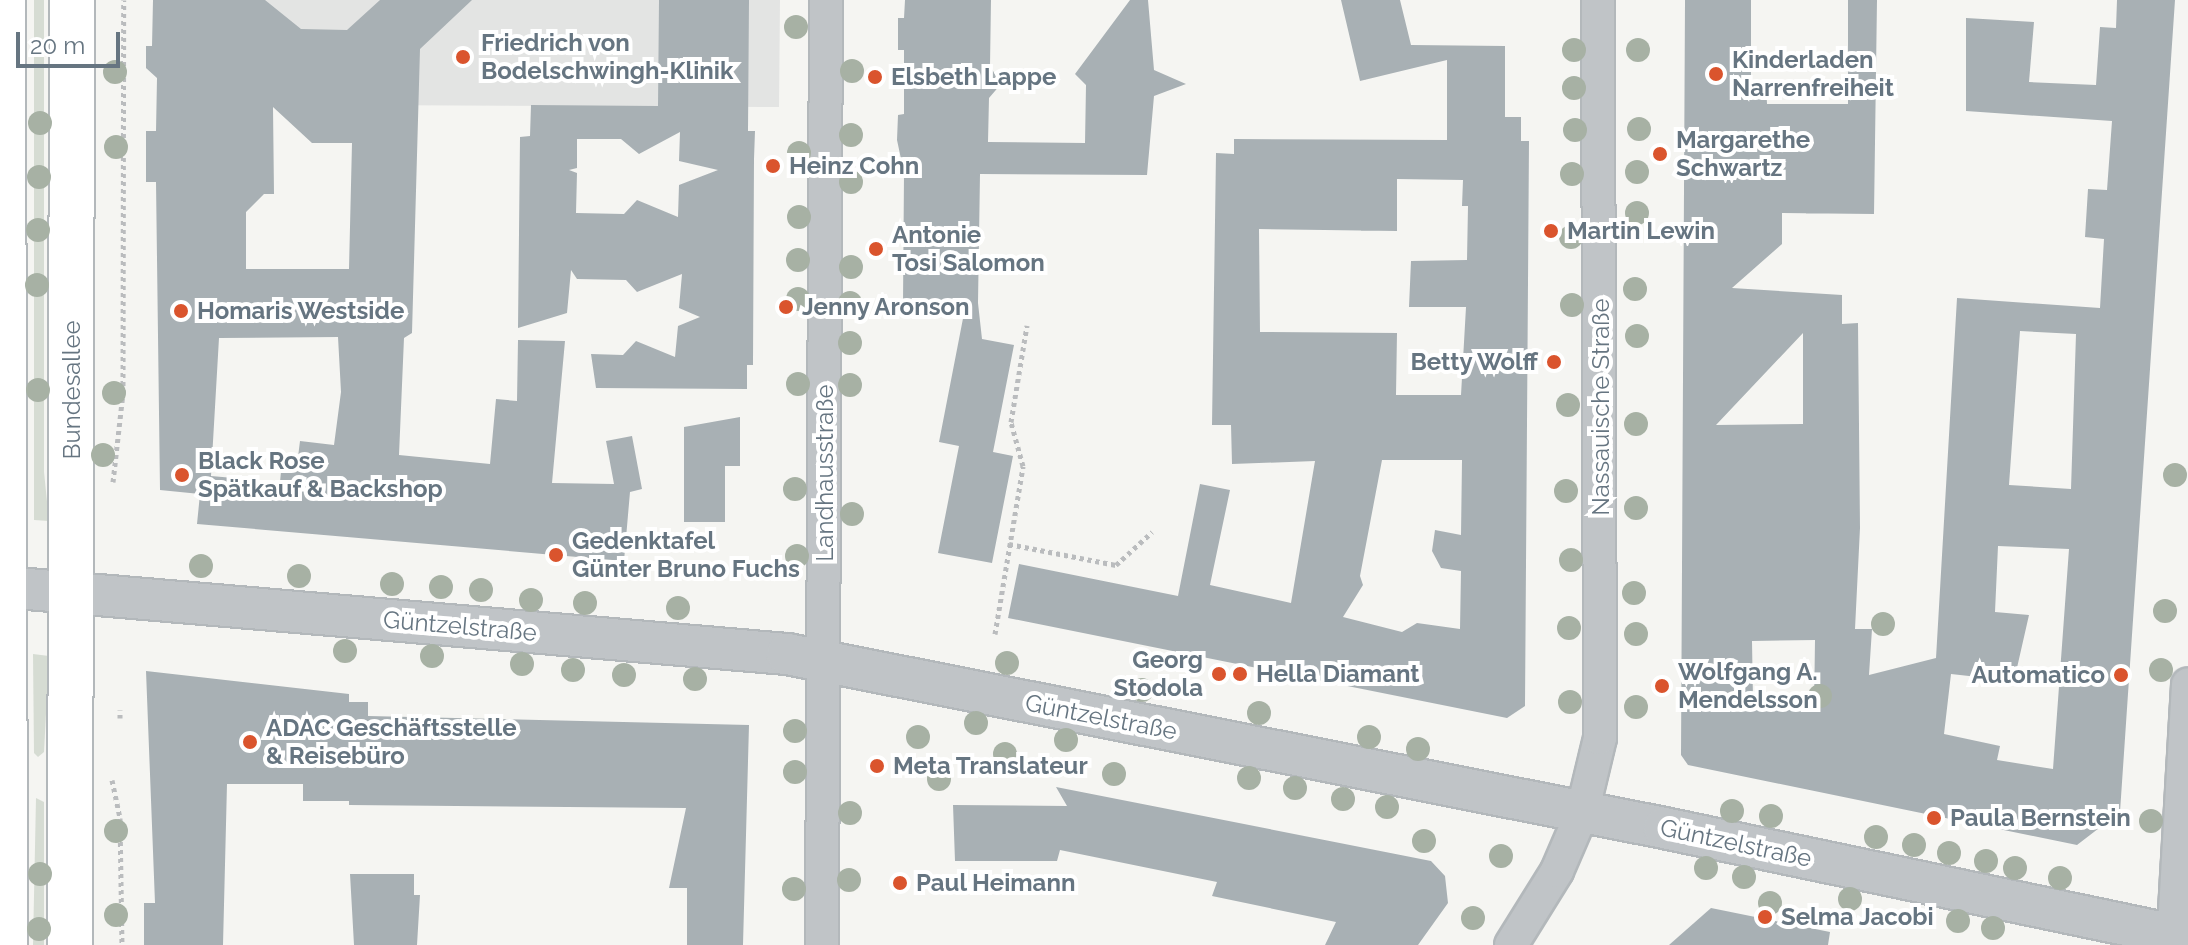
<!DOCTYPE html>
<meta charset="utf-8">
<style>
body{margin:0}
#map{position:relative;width:2188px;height:945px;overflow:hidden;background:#f5f5f2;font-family:Raleway,sans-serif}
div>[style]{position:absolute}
.built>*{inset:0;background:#e3e4e3}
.green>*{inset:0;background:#d6dcd3}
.building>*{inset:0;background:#a8b0b4}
.path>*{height:5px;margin-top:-2.5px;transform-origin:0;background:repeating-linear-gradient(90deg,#babcbe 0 4px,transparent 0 8px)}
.roads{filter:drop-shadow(2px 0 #b3b8bb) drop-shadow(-2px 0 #b3b8bb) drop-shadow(0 2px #b3b8bb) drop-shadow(0 -2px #b3b8bb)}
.minor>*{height:32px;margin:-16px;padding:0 16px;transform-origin:16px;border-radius:16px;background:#c0c4c7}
.tertiary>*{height:40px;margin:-20px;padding:0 20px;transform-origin:20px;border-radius:20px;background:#c0c4c7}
.secondary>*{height:44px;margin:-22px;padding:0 22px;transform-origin:22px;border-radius:22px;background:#fff}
.trees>*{width:24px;height:24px;margin:-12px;border-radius:50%;background:#a7b1a4}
.dots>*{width:22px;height:22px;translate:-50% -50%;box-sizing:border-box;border:4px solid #fff;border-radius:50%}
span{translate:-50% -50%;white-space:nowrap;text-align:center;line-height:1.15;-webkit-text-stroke:8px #fff;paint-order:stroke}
.poi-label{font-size:24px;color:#667581;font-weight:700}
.left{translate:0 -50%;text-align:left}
.right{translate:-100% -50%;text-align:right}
.street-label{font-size:24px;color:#667581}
.scale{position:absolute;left:16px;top:32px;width:104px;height:36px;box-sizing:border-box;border:4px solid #667581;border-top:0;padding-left:10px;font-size:24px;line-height:28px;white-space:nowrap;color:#667581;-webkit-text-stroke:6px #fff;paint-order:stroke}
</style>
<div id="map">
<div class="built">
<i style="clip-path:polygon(153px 0,780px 0,779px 107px,157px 104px,157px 74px,146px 68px,146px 46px,157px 46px)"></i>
</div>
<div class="green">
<i style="clip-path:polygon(34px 0,44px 0,44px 472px,49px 521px,34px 520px)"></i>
<i style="clip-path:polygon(33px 654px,49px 656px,44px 752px,38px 757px,34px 753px)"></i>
<i style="clip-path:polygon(36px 798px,44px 802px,44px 945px,33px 945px)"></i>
</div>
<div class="building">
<i style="clip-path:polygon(evenodd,153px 0,265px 0,301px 29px,347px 30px,380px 0,472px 0,420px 49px,412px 333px,404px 338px,399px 455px,490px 464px,496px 399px,517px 401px,518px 340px,565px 341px,552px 483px,614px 484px,606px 441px,632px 436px,642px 489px,630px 492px,624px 561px,197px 524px,200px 494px,160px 490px,156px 182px,146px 182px,146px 131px,156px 131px,157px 78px,146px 68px,146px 46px,152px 46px,153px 0,273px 107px,312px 143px,352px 143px,349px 269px,246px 269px,246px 212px,264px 194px,274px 194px,273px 107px,153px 0,338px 337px,341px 392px,334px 445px,300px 441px,297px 465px,282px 461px,280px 482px,211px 476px,219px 338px,338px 337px)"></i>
<i style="clip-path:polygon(evenodd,659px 0,749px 0,748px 131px,755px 131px,754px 159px,753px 365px,747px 365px,747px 389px,596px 388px,591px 354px,623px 355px,636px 341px,675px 357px,678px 326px,700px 317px,679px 308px,682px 274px,637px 292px,626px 280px,577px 279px,571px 270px,567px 313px,518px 328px,520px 137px,530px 136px,531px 105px,658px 106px,659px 0,680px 132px,679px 161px,718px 170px,679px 185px,678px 217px,637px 200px,624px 214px,576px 213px,577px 173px,569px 170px,577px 168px,577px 139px,621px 139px,639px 154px,680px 132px)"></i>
<i style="clip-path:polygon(905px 0,991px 0,990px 66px,1001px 84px,989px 98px,988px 142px,1085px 143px,1086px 85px,1075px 74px,1130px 0,1148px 0,1154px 70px,1186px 84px,1154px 96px,1147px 175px,980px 174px,978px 303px,982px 339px,1014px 345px,993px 452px,1013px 456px,992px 563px,938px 553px,959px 446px,939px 442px,966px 303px,903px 303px,904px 173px,897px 140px,898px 115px,904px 114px,904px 50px,898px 50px,898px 18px,904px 18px)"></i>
<i style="clip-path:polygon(evenodd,1341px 0,1400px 0,1411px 45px,1505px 46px,1505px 117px,1521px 117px,1521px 141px,1529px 141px,1525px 706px,1507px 718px,1008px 618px,1019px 564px,1178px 596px,1200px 484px,1230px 490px,1210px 585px,1291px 603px,1315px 461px,1232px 464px,1231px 425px,1212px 425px,1216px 153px,1234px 154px,1234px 139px,1447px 140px,1447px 60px,1360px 81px,1341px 0,1397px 179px,1463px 180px,1462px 206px,1468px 206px,1467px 260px,1411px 261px,1409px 307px,1466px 307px,1461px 395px,1396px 395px,1397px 333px,1260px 332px,1259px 229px,1397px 231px,1397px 179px,1341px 0,1382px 460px,1462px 460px,1461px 535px,1435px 530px,1432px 551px,1441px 568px,1461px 571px,1460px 629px,1417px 623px,1402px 632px,1343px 617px,1363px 585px,1360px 576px,1382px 460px)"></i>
<i style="clip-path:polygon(evenodd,1685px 0,1751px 0,1751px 83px,1766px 83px,1767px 104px,1848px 104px,1848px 0,1877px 0,1874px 214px,1782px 213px,1782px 244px,1732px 288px,1842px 295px,1842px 324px,1858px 323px,1860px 528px,1855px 629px,1872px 629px,1869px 675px,1936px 658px,1957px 298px,2100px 308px,2104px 239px,2085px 237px,2088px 189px,2107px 190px,2112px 121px,1966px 111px,1966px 18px,2034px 22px,2029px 82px,2096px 85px,2100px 27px,2116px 28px,2117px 0,2175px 0,2120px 812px,2077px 845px,1688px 765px,1681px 755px,1685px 0,2020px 331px,2076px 334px,2071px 489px,2009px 485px,2020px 331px,1685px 0,1803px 333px,1803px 424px,1716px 425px,1803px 333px,1685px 0,1998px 546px,2069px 549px,2053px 769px,1997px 760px,2000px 746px,1944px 734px,1951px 674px,2014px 681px,2029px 615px,1995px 612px,1998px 546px,1685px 0,1815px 640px,1814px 710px,1753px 700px,1752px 641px,1815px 640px)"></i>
<i style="clip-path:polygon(740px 417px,740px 466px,725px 466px,725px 522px,684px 522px,684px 427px)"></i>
<i style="clip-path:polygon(146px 671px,349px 694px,349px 702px,368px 702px,368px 716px,749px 725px,743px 945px,687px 945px,687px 888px,669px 888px,686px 808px,349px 805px,349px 801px,303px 801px,303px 784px,227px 784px,223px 945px,144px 945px,144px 903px,155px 903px)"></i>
<i style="clip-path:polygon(1056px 787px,1431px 861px,1445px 876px,1448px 903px,1418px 945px,1325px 945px,1336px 922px,1212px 896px,1217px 882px,1060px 850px,1057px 861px,955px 861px,953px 805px,1067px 806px)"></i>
<i style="clip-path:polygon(350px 874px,414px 874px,414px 895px,420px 895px,417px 945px,354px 945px)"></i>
<i style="clip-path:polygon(1711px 908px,1830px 932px,1828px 945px,1669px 945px)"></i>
</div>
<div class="path">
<i style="left:113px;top:482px;width:90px;rotate:-83.6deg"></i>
<i style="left:123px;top:393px;width:393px;rotate:-89.9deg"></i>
<i style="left:1009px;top:544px;width:109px;rotate:11.1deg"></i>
<i style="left:1116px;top:565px;width:49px;rotate:-42.5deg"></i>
<i style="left:995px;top:634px;width:170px;rotate:-80.5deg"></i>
<i style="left:1023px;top:466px;width:46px;rotate:-105.3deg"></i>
<i style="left:1011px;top:422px;width:98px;rotate:-80.6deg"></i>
<i style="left:120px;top:718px;width:8px;rotate:-90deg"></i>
<i style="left:112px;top:780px;width:39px;rotate:78deg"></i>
<i style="left:120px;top:818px;width:127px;rotate:89.1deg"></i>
</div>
<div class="roads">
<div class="minor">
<i style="left:822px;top:945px;width:945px;rotate:-89.76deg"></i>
<i style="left:1511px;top:945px;width:87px;rotate:-58.1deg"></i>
<i style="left:1557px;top:871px;width:63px;rotate:-66.7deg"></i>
<i style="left:1582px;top:813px;width:77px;rotate:-76.5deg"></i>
<i style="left:1600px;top:738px;width:738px;rotate:-90.16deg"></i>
<i style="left:2173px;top:945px;width:261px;rotate:-86.7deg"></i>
</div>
<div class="tertiary">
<i style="left:5px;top:587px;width:785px;rotate:4.9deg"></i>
<i style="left:787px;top:654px;width:894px;rotate:11.22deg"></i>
<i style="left:1664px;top:828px;width:535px;rotate:11.86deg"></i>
</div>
<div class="secondary">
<i style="left:3px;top:0;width:945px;rotate:89.88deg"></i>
<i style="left:70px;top:945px;width:945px;rotate:-89.88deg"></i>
</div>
</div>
<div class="trees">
<i style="left:796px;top:27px"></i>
<i style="left:1574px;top:50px"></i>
<i style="left:1638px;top:50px"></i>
<i style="left:852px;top:71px"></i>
<i style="left:115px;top:72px"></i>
<i style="left:1574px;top:88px"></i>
<i style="left:40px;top:123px"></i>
<i style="left:1639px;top:129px"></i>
<i style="left:1575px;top:130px"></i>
<i style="left:851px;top:135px"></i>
<i style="left:116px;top:147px"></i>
<i style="left:799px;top:153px"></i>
<i style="left:1637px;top:172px"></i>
<i style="left:1572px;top:174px"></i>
<i style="left:39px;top:177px"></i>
<i style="left:851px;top:182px"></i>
<i style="left:1637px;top:213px"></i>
<i style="left:799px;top:217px"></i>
<i style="left:38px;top:230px"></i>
<i style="left:1571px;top:237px"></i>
<i style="left:798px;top:260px"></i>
<i style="left:851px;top:267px"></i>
<i style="left:37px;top:285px"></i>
<i style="left:1635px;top:289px"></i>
<i style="left:798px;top:299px"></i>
<i style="left:850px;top:303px"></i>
<i style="left:1572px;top:305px"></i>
<i style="left:1637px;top:336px"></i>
<i style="left:850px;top:343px"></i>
<i style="left:798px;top:384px"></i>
<i style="left:850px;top:385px"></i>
<i style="left:38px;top:390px"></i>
<i style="left:114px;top:393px"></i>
<i style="left:1568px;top:405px"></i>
<i style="left:1636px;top:424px"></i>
<i style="left:103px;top:455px"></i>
<i style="left:2175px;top:475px"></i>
<i style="left:795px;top:489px"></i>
<i style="left:1566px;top:491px"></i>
<i style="left:1636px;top:508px"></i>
<i style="left:852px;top:514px"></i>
<i style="left:797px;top:556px"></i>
<i style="left:1571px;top:560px"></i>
<i style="left:201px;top:566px"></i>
<i style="left:299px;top:576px"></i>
<i style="left:392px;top:584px"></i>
<i style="left:441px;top:587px"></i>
<i style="left:481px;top:590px"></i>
<i style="left:1634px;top:593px"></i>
<i style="left:531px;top:600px"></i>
<i style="left:585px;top:603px"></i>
<i style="left:678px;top:608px"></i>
<i style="left:2165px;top:611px"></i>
<i style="left:1883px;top:624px"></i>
<i style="left:1569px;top:628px"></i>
<i style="left:1636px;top:634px"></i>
<i style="left:345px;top:651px"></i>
<i style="left:432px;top:656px"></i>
<i style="left:1007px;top:663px"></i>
<i style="left:522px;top:664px"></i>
<i style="left:573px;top:670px"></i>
<i style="left:2161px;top:670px"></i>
<i style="left:624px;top:675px"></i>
<i style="left:695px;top:679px"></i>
<i style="left:1142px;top:690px"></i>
<i style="left:1820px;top:696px"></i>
<i style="left:1570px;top:702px"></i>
<i style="left:1636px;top:707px"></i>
<i style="left:1259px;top:713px"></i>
<i style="left:976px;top:723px"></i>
<i style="left:795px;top:731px"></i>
<i style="left:918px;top:737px"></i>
<i style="left:1369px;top:737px"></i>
<i style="left:1066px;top:740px"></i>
<i style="left:1418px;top:749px"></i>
<i style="left:1005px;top:754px"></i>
<i style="left:795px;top:772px"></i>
<i style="left:1114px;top:774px"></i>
<i style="left:1249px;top:778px"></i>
<i style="left:939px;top:779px"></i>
<i style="left:1295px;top:788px"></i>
<i style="left:1343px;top:799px"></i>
<i style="left:1387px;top:807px"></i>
<i style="left:1732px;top:811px"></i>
<i style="left:850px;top:813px"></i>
<i style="left:1771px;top:816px"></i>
<i style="left:2151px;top:821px"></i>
<i style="left:116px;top:831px"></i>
<i style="left:1876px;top:837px"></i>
<i style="left:1424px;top:841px"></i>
<i style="left:1914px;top:845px"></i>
<i style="left:1949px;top:853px"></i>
<i style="left:1501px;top:856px"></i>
<i style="left:1986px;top:861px"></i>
<i style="left:1706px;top:868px"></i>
<i style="left:2015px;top:868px"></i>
<i style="left:40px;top:874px"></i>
<i style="left:1744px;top:877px"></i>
<i style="left:2060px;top:878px"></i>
<i style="left:849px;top:880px"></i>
<i style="left:794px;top:889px"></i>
<i style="left:1850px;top:899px"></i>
<i style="left:1770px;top:903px"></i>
<i style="left:116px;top:915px"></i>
<i style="left:1473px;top:918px"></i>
<i style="left:1958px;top:921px"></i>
<i style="left:1993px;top:928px"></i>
<i style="left:39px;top:929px"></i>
</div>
<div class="dots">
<i style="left:463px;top:57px;background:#da542d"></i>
<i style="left:1716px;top:74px;background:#da542d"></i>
<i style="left:875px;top:77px;background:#da542d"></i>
<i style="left:1660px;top:154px;background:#da542d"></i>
<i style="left:773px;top:166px;background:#da542d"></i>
<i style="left:1551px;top:231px;background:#da542d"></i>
<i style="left:876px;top:249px;background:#da542d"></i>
<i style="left:786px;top:307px;background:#da542d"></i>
<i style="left:181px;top:311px;background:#da542d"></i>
<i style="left:1554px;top:362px;background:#da542d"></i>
<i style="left:182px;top:475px;background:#da542d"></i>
<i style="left:556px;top:555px;background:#da542d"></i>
<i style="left:1219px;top:674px;background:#da542d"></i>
<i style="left:1240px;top:674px;background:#da542d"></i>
<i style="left:2121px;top:675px;background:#da542d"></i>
<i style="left:1662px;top:686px;background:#da542d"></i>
<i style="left:250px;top:742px;background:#da542d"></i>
<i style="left:877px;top:766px;background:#da542d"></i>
<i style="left:1934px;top:818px;background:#da542d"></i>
<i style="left:900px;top:883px;background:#da542d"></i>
<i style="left:1765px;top:917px;background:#da542d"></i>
</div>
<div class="poi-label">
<span class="left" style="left:481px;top:57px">Friedrich von<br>Bodelschwingh-Klinik</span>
<span class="left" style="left:1732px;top:74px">Kinderladen<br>Narrenfreiheit</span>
<span class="left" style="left:891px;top:77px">Elsbeth Lappe</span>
<span class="left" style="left:1676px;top:154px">Margarethe<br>Schwartz</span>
<span class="left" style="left:789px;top:166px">Heinz Cohn</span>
<span class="left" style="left:1567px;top:231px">Martin Lewin</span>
<span class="left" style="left:892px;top:249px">Antonie<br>Tosi Salomon</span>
<span class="left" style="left:802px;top:307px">Jenny Aronson</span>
<span class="left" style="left:197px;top:311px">Homaris Westside</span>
<span class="right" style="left:1538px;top:362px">Betty Wolff</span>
<span class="left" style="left:198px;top:475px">Black Rose<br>Spätkauf &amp; Backshop</span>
<span class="left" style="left:572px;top:555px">Gedenktafel<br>Günter Bruno Fuchs</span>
<span class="right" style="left:1203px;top:674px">Georg<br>Stodola</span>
<span class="left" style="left:1678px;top:686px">Wolfgang A.<br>Mendelsson</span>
<span class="left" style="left:1256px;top:674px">Hella Diamant</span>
<span class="right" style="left:2105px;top:675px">Automatico</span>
<span class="left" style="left:266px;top:742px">ADAC Geschäftsstelle<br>&amp; Reisebüro</span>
<span class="left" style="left:893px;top:766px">Meta Translateur</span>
<span class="left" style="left:1950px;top:818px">Paula Bernstein</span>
<span class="left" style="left:916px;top:883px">Paul Heimann</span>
<span class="left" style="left:1781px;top:917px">Selma Jacobi</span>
</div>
<div class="street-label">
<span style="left:72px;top:390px;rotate:-90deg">Bundesallee</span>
<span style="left:1601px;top:407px;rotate:-90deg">Nassauische Straße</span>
<span style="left:825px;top:473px;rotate:-90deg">Landhausstraße</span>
<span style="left:460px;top:626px;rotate:5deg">Güntzelstraße</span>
<span style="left:1101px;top:717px;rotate:11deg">Güntzelstraße</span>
<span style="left:1736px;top:843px;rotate:12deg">Güntzelstraße</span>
</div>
<div class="scale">20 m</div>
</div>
